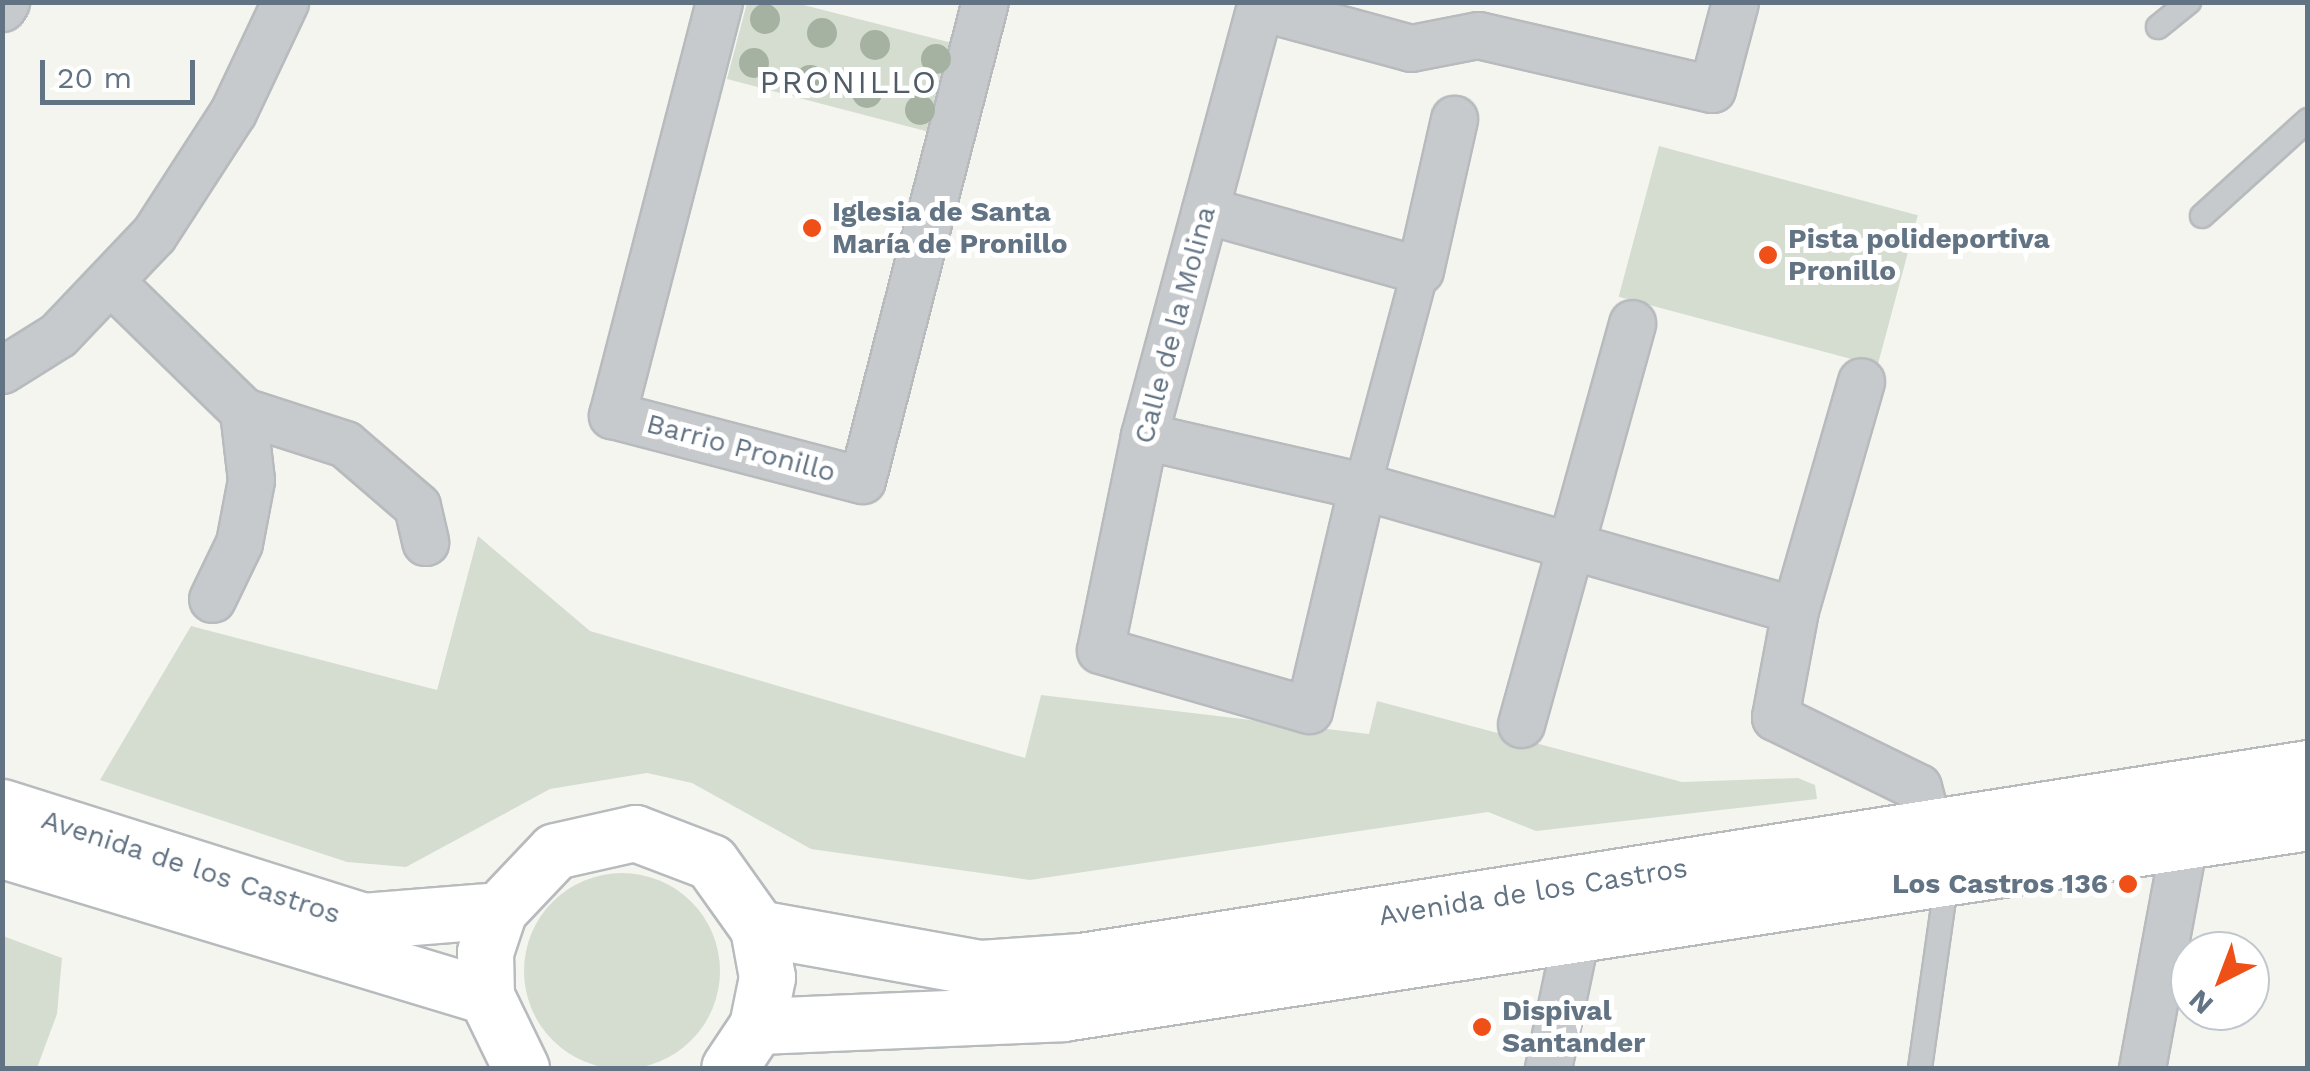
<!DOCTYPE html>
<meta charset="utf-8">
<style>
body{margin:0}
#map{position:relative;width:2310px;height:1071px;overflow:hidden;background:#f5f5f0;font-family:"Work Sans",sans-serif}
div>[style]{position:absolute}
.green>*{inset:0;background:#d5ddd1;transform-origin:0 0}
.round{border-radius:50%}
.roads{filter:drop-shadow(2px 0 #b7bbbe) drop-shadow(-2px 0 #b7bbbe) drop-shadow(0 2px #b7bbbe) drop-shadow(0 -2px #b7bbbe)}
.service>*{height:22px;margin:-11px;padding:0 11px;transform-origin:11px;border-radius:11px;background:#c7cacd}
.pedestrian>*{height:35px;margin:-17.5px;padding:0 17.5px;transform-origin:17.5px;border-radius:17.5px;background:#c7cacd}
.minor>*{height:45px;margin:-22.5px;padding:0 22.5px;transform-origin:22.5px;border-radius:22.5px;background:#c7cacd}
.primary>*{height:55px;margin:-27.5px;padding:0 27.5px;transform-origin:27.5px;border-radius:27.5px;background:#fff}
.trees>*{width:30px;height:30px;margin:-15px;border-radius:50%;background:#a6b2a1}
.dots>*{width:28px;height:28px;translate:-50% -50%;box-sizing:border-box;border:5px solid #fff;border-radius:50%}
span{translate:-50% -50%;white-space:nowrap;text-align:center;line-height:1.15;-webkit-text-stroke:10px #fff;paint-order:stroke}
.poi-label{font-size:28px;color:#627384;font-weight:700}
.left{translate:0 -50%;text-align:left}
.right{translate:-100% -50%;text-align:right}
.street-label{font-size:28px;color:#627384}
.quarter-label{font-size:32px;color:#505d68;letter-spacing:2.5px}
.frame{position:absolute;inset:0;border:5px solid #627384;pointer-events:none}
.north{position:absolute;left:2170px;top:931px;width:100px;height:100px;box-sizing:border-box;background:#fff;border:2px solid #c0c7ce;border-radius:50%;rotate:222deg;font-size:28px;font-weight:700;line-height:40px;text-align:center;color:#627384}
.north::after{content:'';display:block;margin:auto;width:35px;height:45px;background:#ef5017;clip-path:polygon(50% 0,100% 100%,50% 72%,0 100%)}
.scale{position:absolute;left:40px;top:60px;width:155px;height:45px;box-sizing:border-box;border:5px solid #627384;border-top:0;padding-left:12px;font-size:30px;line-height:35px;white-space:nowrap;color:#627384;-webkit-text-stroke:8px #fff;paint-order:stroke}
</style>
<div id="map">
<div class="green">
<i style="clip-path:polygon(747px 3px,796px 3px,960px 45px,937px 134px,727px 79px)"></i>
<i style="left:1659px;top:146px;width:268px;height:156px;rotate:15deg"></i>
<i style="clip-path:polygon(478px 536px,590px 631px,1025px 758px,1041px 695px,1369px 734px,1377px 701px,1682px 782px,1798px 778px,1815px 785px,1817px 799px,1536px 831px,1488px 812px,1030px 880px,811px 849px,692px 783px,647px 773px,550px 789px,406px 867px,347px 862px,100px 780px,191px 626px,437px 690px)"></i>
<i class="round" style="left:524px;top:873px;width:196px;height:196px"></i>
<i style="clip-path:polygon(3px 936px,62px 958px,57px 1014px,37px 1068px,3px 1068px)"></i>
</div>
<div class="roads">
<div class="service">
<i style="left:2158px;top:27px;width:40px;rotate:-39deg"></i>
<i style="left:2202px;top:216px;width:143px;rotate:-42.2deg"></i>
<i style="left:1920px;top:1068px;width:191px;rotate:-81.9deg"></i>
</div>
<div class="pedestrian">
<i style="left:1362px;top:486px;width:224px;rotate:-75deg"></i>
</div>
<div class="minor">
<i style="left:719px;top:2px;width:427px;rotate:104.5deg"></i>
<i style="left:612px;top:415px;width:258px;rotate:14.6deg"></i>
<i style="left:862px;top:480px;width:494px;rotate:-75.6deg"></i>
<i style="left:1261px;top:2px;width:449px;rotate:105.1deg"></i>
<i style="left:1144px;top:436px;width:218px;rotate:101.6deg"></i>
<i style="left:1100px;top:650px;width:217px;rotate:16deg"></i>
<i style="left:1309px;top:710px;width:230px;rotate:-76.7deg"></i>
<i style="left:1260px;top:7px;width:156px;rotate:15.2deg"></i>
<i style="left:1411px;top:48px;width:68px;rotate:-11deg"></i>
<i style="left:1478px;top:35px;width:240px;rotate:13deg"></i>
<i style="left:1712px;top:89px;width:90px;rotate:-75.2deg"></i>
<i style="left:2px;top:8px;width:7px;rotate:-56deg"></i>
<i style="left:1205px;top:210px;width:223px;rotate:15.6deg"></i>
<i style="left:1420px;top:270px;width:155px;rotate:-77.3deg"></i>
<i style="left:111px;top:282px;width:185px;rotate:44.3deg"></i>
<i style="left:243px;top:411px;width:69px;rotate:83.4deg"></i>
<i style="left:251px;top:480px;width:64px;rotate:100.8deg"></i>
<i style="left:239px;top:543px;width:62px;rotate:115.7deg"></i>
<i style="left:2px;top:370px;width:66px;rotate:-32deg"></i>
<i style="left:58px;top:335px;width:139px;rotate:-46.5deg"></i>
<i style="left:154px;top:234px;width:145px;rotate:-57.1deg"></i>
<i style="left:233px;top:112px;width:122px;rotate:-64.7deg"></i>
<i style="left:243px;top:411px;width:107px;rotate:17.9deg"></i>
<i style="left:345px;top:444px;width:95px;rotate:40.7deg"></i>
<i style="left:417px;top:506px;width:37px;rotate:77deg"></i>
<i style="left:1144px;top:436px;width:224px;rotate:12.9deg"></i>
<i style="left:1362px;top:486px;width:450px;rotate:16deg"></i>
<i style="left:1795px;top:610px;width:109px;rotate:100.6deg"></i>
<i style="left:1775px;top:717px;width:159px;rotate:26.1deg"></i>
<i style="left:1918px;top:787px;width:43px;rotate:75.3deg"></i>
<i style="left:1795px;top:610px;width:238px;rotate:-73.9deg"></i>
<i style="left:1521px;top:724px;width:416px;rotate:-74.5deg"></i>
<i style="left:1548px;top:1068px;width:141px;rotate:-78.1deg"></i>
<i style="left:2142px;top:1068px;width:235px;rotate:-79.5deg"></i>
</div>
<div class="primary">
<i style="left:2px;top:807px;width:379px;rotate:17.5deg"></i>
<i style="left:363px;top:921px;width:136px;rotate:-4.6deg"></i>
<i style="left:2px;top:850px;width:506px;rotate:16.79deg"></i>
<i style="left:758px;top:928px;width:227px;rotate:10.2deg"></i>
<i style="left:981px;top:968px;width:100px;rotate:-4deg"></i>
<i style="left:1081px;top:961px;width:1242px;rotate:-8.94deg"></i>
<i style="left:757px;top:1026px;width:306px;rotate:-2.4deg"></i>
<i style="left:1063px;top:1013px;width:1260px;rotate:-8.72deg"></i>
<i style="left:521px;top:1068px;width:80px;rotate:-115.9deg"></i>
<i style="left:486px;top:996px;width:44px;rotate:-91.3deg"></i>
<i style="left:485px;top:952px;width:44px;rotate:-71.6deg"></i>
<i style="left:499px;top:910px;width:81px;rotate:-46.5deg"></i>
<i style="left:555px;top:851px;width:82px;rotate:-12.7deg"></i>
<i style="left:635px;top:833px;width:81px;rotate:20.9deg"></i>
<i style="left:711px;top:862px;width:81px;rotate:54.5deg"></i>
<i style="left:758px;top:928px;width:50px;rotate:79.6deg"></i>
<i style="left:767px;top:977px;width:50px;rotate:101.5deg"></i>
<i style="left:757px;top:1026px;width:50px;rotate:123.7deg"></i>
</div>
</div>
<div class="trees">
<i style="left:765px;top:19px"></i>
<i style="left:822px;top:33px"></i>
<i style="left:875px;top:45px"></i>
<i style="left:936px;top:59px"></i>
<i style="left:754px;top:63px"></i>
<i style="left:810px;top:80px"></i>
<i style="left:867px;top:93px"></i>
<i style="left:920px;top:110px"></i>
</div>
<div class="dots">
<i style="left:812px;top:228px;background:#ef5017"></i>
<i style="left:1768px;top:255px;background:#ef5017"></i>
<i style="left:2128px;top:884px;background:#ef5017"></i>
<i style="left:1482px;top:1027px;background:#ef5017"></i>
</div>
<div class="poi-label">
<span class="left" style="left:832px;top:228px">Iglesia de Santa<br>María de Pronillo</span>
<span class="left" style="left:1788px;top:255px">Pista polideportiva<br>Pronillo</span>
<span class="right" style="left:2108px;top:884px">Los Castros 136</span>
<span class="left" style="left:1502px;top:1027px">Dispival<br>Santander</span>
</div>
<div class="street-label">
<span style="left:1175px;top:325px;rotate:-75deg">Calle de la Molina</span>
<span style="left:741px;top:448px;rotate:15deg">Barrio Pronillo</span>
<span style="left:191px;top:867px;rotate:18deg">Avenida de los Castros</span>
<span style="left:1533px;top:892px;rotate:-9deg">Avenida de los Castros</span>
</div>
<div class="quarter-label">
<span style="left:849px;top:82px">PRONILLO</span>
</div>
<div class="frame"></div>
<div class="north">N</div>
<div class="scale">20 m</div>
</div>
